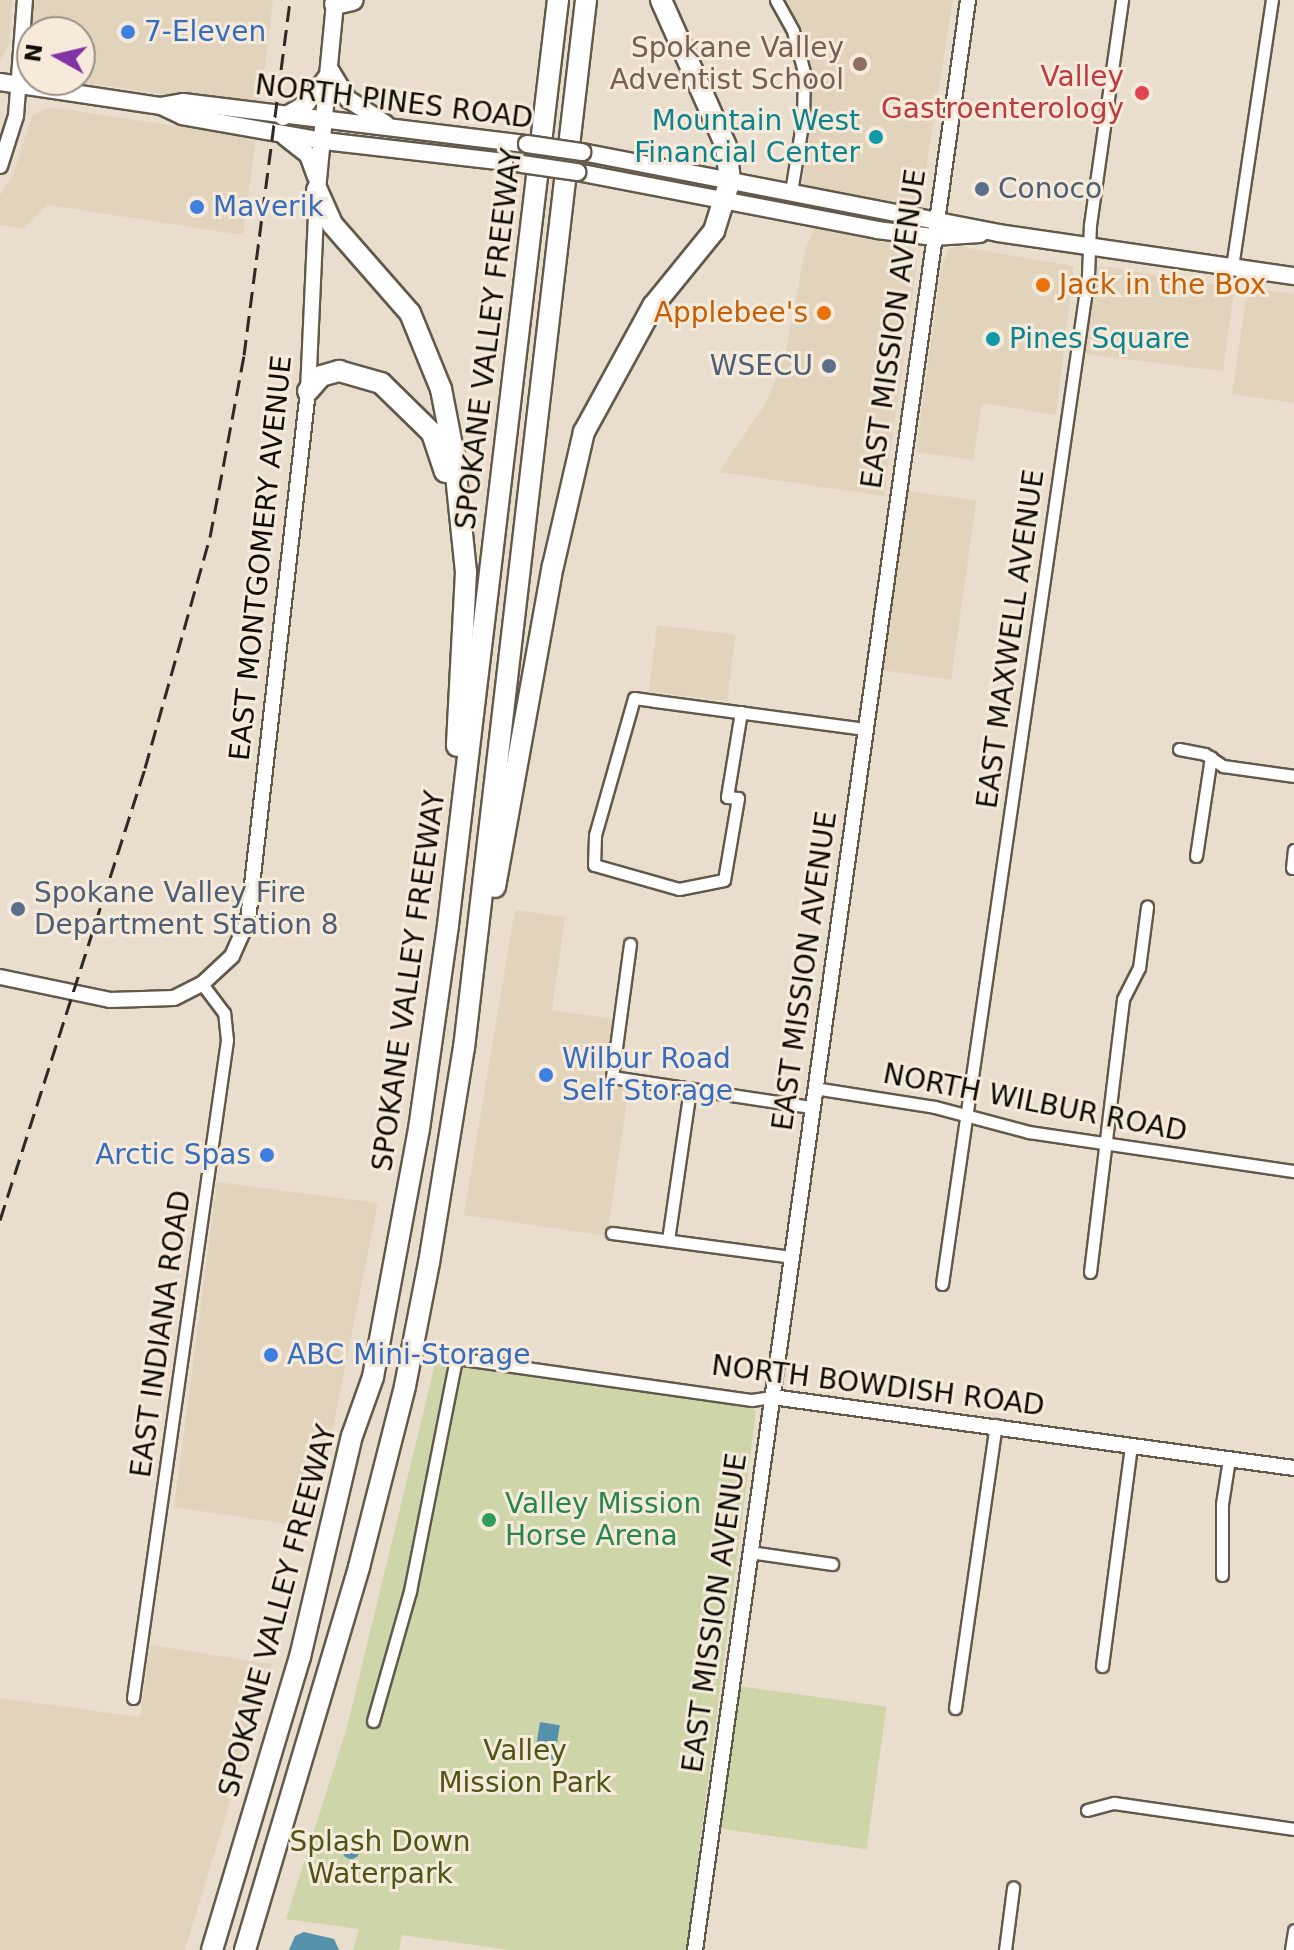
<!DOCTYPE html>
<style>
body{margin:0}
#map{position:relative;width:1294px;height:1950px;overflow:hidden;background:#e9dece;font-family:"DejaVu Sans",sans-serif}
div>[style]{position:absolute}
.built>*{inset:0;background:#e2d3bd;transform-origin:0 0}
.green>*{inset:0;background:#cdd5a9;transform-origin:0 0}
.water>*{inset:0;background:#5590ad;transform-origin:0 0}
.round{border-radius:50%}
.roads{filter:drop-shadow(2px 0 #62594b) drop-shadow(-2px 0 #62594b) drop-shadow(0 2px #62594b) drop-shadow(0 -2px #62594b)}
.street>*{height:11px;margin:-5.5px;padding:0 5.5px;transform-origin:5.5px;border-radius:5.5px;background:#fff}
.secondary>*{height:14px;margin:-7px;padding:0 7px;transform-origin:7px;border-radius:7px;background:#fff}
.primary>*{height:16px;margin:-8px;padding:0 8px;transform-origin:8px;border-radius:8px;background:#fff}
.highway>*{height:20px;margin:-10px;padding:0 10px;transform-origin:10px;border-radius:10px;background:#fff}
.rail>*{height:3px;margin-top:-1.5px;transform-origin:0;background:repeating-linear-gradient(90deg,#2e2922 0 16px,transparent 0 24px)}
.bridges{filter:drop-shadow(2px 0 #62594b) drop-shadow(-2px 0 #62594b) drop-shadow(0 2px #62594b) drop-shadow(0 -2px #62594b)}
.primary-bridge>*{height:16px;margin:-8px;padding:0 8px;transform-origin:8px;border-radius:8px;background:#fff}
.dots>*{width:22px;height:22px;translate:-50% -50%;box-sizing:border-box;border:4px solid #f6ebdb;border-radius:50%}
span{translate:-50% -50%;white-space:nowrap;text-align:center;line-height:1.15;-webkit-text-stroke:6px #f6ebdb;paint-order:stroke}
.shop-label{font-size:28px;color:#366cbe}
.left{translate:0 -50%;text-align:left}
.right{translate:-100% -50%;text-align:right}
.education-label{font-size:28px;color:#785e54}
.health-label{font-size:28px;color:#be3a42}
.street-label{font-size:28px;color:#0f0b06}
.culture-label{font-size:28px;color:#0d838f}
.service-label{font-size:28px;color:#4e5e75}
.food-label{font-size:28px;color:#c56008}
.leisure-label{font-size:28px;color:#27864d}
.park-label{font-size:28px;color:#4e5515}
.north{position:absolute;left:16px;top:16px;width:80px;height:80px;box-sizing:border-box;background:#f6ebdb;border:2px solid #9a9186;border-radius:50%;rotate:278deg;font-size:22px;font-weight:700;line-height:32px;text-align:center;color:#0f0b06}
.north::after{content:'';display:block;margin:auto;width:28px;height:36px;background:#8233a4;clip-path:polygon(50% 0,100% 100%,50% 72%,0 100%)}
</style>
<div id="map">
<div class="built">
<i style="clip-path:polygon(0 0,12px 0,9px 45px,0 61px)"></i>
<i style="clip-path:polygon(33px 0,273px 0,260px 108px,64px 80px,80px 80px,80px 32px,32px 32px,32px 66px,29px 50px)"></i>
<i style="clip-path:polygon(780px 0,953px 0,920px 206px,912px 209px,810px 191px,803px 185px,809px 100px)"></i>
<i style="clip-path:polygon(49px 107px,256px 138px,243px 235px,48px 205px,24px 229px,0 225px,0 195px,13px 175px,29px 124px,33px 115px)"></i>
<i style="clip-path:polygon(816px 226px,907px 241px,918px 255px,884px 496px,719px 472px,767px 401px,784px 360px,806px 246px)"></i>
<i style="clip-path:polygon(957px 246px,1074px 266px,1056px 415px,982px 403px,973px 460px,916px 452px,941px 271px,948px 250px)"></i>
<i style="clip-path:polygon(1102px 266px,1229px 287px,1233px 297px,1223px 371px,1085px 354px,1097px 271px)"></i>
<i style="clip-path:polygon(1257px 289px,1294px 294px,1294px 403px,1232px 394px,1246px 299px)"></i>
<i style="left:908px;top:491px;width:69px;height:181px;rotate:8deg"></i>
<i style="left:657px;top:625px;width:79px;height:67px;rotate:7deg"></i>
<i style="clip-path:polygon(515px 910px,565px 917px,552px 1010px,613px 1019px,604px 1083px,629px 1087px,607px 1236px,464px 1215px)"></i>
<i style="clip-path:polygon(217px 1182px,378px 1203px,313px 1528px,174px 1507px)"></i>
<i style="clip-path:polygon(150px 1645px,272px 1664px,185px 1950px,0 1950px,0 1698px,140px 1717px)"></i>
</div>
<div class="green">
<i style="clip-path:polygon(436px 1360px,731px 1402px,756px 1411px,686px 1950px,510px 1950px,402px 1935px,399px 1950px,353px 1950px,359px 1929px,286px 1919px,347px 1727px)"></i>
<i style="left:739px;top:1686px;width:149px;height:144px;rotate:8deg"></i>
</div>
<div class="water">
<i style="left:540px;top:1722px;width:20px;height:35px;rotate:9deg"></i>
<i class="round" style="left:342px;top:1841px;width:18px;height:18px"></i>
<i style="clip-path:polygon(304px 1932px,334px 1939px,339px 1950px,289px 1950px,295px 1936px)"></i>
</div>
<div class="roads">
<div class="street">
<i style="left:776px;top:0;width:35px;rotate:61deg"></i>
<i style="left:793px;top:31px;width:42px;rotate:75deg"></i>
<i style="left:804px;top:72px;width:46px;rotate:91.2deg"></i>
<i style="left:803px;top:118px;width:75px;rotate:99.2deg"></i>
<i style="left:1232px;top:267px;width:270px;rotate:-81.5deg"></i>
<i style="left:741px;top:712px;width:86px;rotate:99.4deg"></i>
<i style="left:727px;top:797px;width:11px;rotate:5deg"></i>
<i style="left:738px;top:798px;width:83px;rotate:99.7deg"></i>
<i style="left:724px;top:880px;width:46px;rotate:168.7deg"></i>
<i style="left:679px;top:889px;width:88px;rotate:-164.2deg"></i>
<i style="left:594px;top:865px;width:30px;rotate:-88deg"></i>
<i style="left:595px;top:835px;width:142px;rotate:-74.1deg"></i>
<i style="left:634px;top:698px;width:21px;rotate:8deg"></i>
<i style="left:655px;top:701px;width:212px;rotate:7.6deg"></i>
<i style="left:1179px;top:749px;width:26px;rotate:11deg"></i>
<i style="left:1205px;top:754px;width:22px;rotate:34deg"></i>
<i style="left:1223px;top:766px;width:72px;rotate:8deg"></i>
<i style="left:1196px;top:856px;width:100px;rotate:-81.4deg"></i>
<i style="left:1292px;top:868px;width:18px;rotate:-84deg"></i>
<i style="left:630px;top:944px;width:134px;rotate:97.7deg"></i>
<i style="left:612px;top:1077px;width:201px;rotate:8.6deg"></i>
<i style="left:814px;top:1088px;width:122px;rotate:8.9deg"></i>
<i style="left:935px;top:1107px;width:97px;rotate:14.9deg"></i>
<i style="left:1029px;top:1132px;width:268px;rotate:8.4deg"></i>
<i style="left:612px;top:1233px;width:181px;rotate:7.6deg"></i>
<i style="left:668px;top:1240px;width:153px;rotate:-81.7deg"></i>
<i style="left:1090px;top:1272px;width:275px;rotate:-83.1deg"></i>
<i style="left:1123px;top:999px;width:35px;rotate:-63deg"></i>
<i style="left:1139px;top:968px;width:62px;rotate:-82.5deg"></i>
<i style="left:942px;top:1284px;width:1019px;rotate:-81.76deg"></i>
<i style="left:1088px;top:276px;width:51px;rotate:-87.8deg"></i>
<i style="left:1090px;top:225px;width:227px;rotate:-81.9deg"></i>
<i style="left:750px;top:1552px;width:83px;rotate:8.3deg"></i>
<i style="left:1222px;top:1575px;width:71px;rotate:-90deg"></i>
<i style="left:1222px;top:1504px;width:46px;rotate:-81.2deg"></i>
<i style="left:1102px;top:1666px;width:223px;rotate:-82.5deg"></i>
<i style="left:133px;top:1698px;width:665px;rotate:-81.87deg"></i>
<i style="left:227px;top:1040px;width:27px;rotate:-96deg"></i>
<i style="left:224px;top:1013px;width:36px;rotate:-127deg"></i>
<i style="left:955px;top:1708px;width:286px;rotate:-81.8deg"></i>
<i style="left:373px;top:1721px;width:135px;rotate:-74.1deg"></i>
<i style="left:410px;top:1591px;width:237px;rotate:-78.8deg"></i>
<i style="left:456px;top:1358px;width:299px;rotate:8.1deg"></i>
<i style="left:752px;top:1400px;width:20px;rotate:-9deg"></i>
<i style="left:1087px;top:1810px;width:28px;rotate:-15deg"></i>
<i style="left:1114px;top:1803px;width:182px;rotate:8.2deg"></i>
<i style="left:1005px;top:1950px;width:63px;rotate:-82.6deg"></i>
<i style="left:1291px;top:1950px;width:20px;rotate:-81deg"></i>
</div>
<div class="secondary">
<i style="left:0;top:166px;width:52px;rotate:-72.3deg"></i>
<i style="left:16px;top:116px;width:116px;rotate:-85.6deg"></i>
<i style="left:0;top:977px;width:112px;rotate:11.8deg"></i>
<i style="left:110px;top:1000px;width:64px;rotate:-1.8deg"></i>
<i style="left:174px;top:998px;width:31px;rotate:-27deg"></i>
<i style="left:202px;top:984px;width:41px;rotate:-43deg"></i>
<i style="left:232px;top:956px;width:39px;rotate:-66deg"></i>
<i style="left:248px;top:920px;width:532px;rotate:-83.53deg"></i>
<i style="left:308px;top:391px;width:196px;rotate:-87.4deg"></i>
<i style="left:772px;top:1397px;width:527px;rotate:7.75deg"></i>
<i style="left:695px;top:1950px;width:1969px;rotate:-82.03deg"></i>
</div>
<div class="primary">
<i style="left:331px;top:71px;width:33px;rotate:59deg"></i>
<i style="left:348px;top:99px;width:45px;rotate:33.3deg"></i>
<i style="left:0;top:82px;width:163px;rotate:8.5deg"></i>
<i style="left:161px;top:106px;width:23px;rotate:25deg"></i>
<i style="left:182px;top:116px;width:144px;rotate:10deg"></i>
<i style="left:324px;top:141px;width:199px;rotate:6.6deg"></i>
<i style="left:161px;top:106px;width:22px;rotate:-10deg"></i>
<i style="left:183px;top:102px;width:347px;rotate:7deg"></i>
<i style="left:283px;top:117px;width:28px;rotate:-30deg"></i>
<i style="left:307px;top:103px;width:38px;rotate:-53deg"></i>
<i style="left:285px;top:137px;width:29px;rotate:38deg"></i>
<i style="left:308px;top:155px;width:23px;rotate:70deg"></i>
<i style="left:582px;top:152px;width:424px;rotate:11deg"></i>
<i style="left:998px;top:233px;width:299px;rotate:8.3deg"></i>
<i style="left:577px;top:172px;width:306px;rotate:10.9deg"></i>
<i style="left:877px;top:230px;width:56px;rotate:7.1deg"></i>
<i style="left:933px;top:237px;width:47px;rotate:-3.7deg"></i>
<i style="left:317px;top:190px;width:187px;rotate:-84.5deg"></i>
</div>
<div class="highway">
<i style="left:335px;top:4px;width:18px;rotate:-13deg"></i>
<i style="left:317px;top:190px;width:37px;rotate:66deg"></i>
<i style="left:332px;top:224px;width:118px;rotate:48.8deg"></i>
<i style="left:410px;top:313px;width:82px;rotate:67.8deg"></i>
<i style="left:441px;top:389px;width:68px;rotate:79deg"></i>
<i style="left:454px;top:456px;width:117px;rotate:84.1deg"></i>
<i style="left:466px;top:572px;width:174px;rotate:93deg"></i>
<i style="left:308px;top:391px;width:20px;rotate:-49deg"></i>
<i style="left:321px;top:376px;width:19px;rotate:-16deg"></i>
<i style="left:339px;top:371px;width:44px;rotate:15.9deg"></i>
<i style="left:381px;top:383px;width:71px;rotate:44.4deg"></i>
<i style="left:432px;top:433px;width:41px;rotate:71.6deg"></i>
<i style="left:495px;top:887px;width:326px;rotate:-79.8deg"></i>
<i style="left:553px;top:566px;width:138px;rotate:-77deg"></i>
<i style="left:584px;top:432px;width:144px;rotate:-61.3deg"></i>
<i style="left:653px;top:306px;width:97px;rotate:-50.9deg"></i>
<i style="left:714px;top:231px;width:53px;rotate:-72.6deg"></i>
<i style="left:730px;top:180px;width:34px;rotate:-97deg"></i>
<i style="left:726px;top:146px;width:160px;rotate:-114deg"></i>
<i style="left:212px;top:1950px;width:306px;rotate:-73.3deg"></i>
<i style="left:300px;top:1657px;width:227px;rotate:-76.8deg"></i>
<i style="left:352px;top:1436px;width:63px;rotate:-70.4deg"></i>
<i style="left:373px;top:1377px;width:252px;rotate:-79.5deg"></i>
<i style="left:419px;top:1129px;width:206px;rotate:-81.9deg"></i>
<i style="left:448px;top:925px;width:932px;rotate:-83.22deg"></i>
<i style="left:245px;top:1950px;width:400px;rotate:-73.4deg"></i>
<i style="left:359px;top:1567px;width:187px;rotate:-75.7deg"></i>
<i style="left:405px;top:1386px;width:125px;rotate:-79deg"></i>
<i style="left:429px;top:1263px;width:218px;rotate:-80.8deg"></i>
<i style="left:464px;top:1048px;width:1055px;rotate:-83.36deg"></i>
</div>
</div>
<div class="rail">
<i style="left:0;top:1220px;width:475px;rotate:-72.2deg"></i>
<i style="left:145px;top:768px;width:240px;rotate:-74.3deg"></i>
<i style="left:210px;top:537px;width:185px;rotate:-79.4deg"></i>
<i style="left:244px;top:355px;width:358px;rotate:-82.6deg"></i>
</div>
<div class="bridges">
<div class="primary-bridge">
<i style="left:527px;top:144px;width:56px;rotate:8.3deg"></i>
<i style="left:522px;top:164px;width:56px;rotate:8.3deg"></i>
</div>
</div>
<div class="dots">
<i style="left:128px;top:32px;background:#3f7fe0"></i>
<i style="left:860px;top:64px;background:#8d6e63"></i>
<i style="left:1142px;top:93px;background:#e0444e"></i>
<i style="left:876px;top:137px;background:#0f9aa8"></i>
<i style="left:982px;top:189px;background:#5c6f8a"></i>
<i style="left:197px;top:207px;background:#3f7fe0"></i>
<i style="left:1043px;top:285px;background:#e8710a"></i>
<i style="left:824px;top:313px;background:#e8710a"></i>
<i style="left:993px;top:339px;background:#0f9aa8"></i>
<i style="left:829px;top:366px;background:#5c6f8a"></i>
<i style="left:18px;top:909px;background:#5c6f8a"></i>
<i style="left:546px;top:1075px;background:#3f7fe0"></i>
<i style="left:267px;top:1155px;background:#3f7fe0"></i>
<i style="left:271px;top:1355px;background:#3f7fe0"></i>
<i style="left:489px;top:1520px;background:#2e9e5b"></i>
</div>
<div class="shop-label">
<span class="left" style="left:144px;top:32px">7-Eleven</span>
<span class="left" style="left:213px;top:207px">Maverik</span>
<span class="left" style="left:562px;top:1075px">Wilbur Road<br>Self Storage</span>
<span class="right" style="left:251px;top:1155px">Arctic Spas</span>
<span class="left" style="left:287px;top:1355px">ABC Mini-Storage</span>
</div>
<div class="education-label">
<span class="right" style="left:844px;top:64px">Spokane Valley<br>Adventist School</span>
</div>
<div class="health-label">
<span class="right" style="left:1124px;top:93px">Valley<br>Gastroenterology</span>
</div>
<div class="street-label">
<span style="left:394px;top:102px;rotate:7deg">NORTH PINES ROAD</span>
<span style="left:894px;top:329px;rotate:-82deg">EAST MISSION AVENUE</span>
<span style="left:489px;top:339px;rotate:-83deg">SPOKANE VALLEY FREEWAY</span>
<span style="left:261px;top:558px;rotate:-84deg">EAST MONTGOMERY AVENUE</span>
<span style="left:1011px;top:639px;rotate:-82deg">EAST MAXWELL AVENUE</span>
<span style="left:805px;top:971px;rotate:-82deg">EAST MISSION AVENUE</span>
<span style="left:409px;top:981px;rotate:-82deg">SPOKANE VALLEY FREEWAY</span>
<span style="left:1035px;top:1103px;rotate:11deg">NORTH WILBUR ROAD</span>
<span style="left:161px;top:1334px;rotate:-82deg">EAST INDIANA ROAD</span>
<span style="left:878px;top:1386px;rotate:7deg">NORTH BOWDISH ROAD</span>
<span style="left:278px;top:1611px;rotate:-75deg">SPOKANE VALLEY FREEWAY</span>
<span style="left:715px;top:1613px;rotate:-82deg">EAST MISSION AVENUE</span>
</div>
<div class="culture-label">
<span class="right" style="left:860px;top:137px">Mountain West<br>Financial Center</span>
<span class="left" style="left:1009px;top:339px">Pines Square</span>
</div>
<div class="service-label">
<span class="left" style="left:998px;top:189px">Conoco</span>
<span class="right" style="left:813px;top:366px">WSECU</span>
<span class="left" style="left:34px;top:909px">Spokane Valley Fire<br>Department Station 8</span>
</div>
<div class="food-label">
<span class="left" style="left:1059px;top:285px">Jack in the Box</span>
<span class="right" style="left:808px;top:313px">Applebee's</span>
</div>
<div class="leisure-label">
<span class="left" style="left:505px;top:1520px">Valley Mission<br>Horse Arena</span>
</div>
<div class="park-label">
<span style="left:525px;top:1767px">Valley<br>Mission Park</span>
<span style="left:380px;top:1858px">Splash Down<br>Waterpark</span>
</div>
<div class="north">N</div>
</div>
